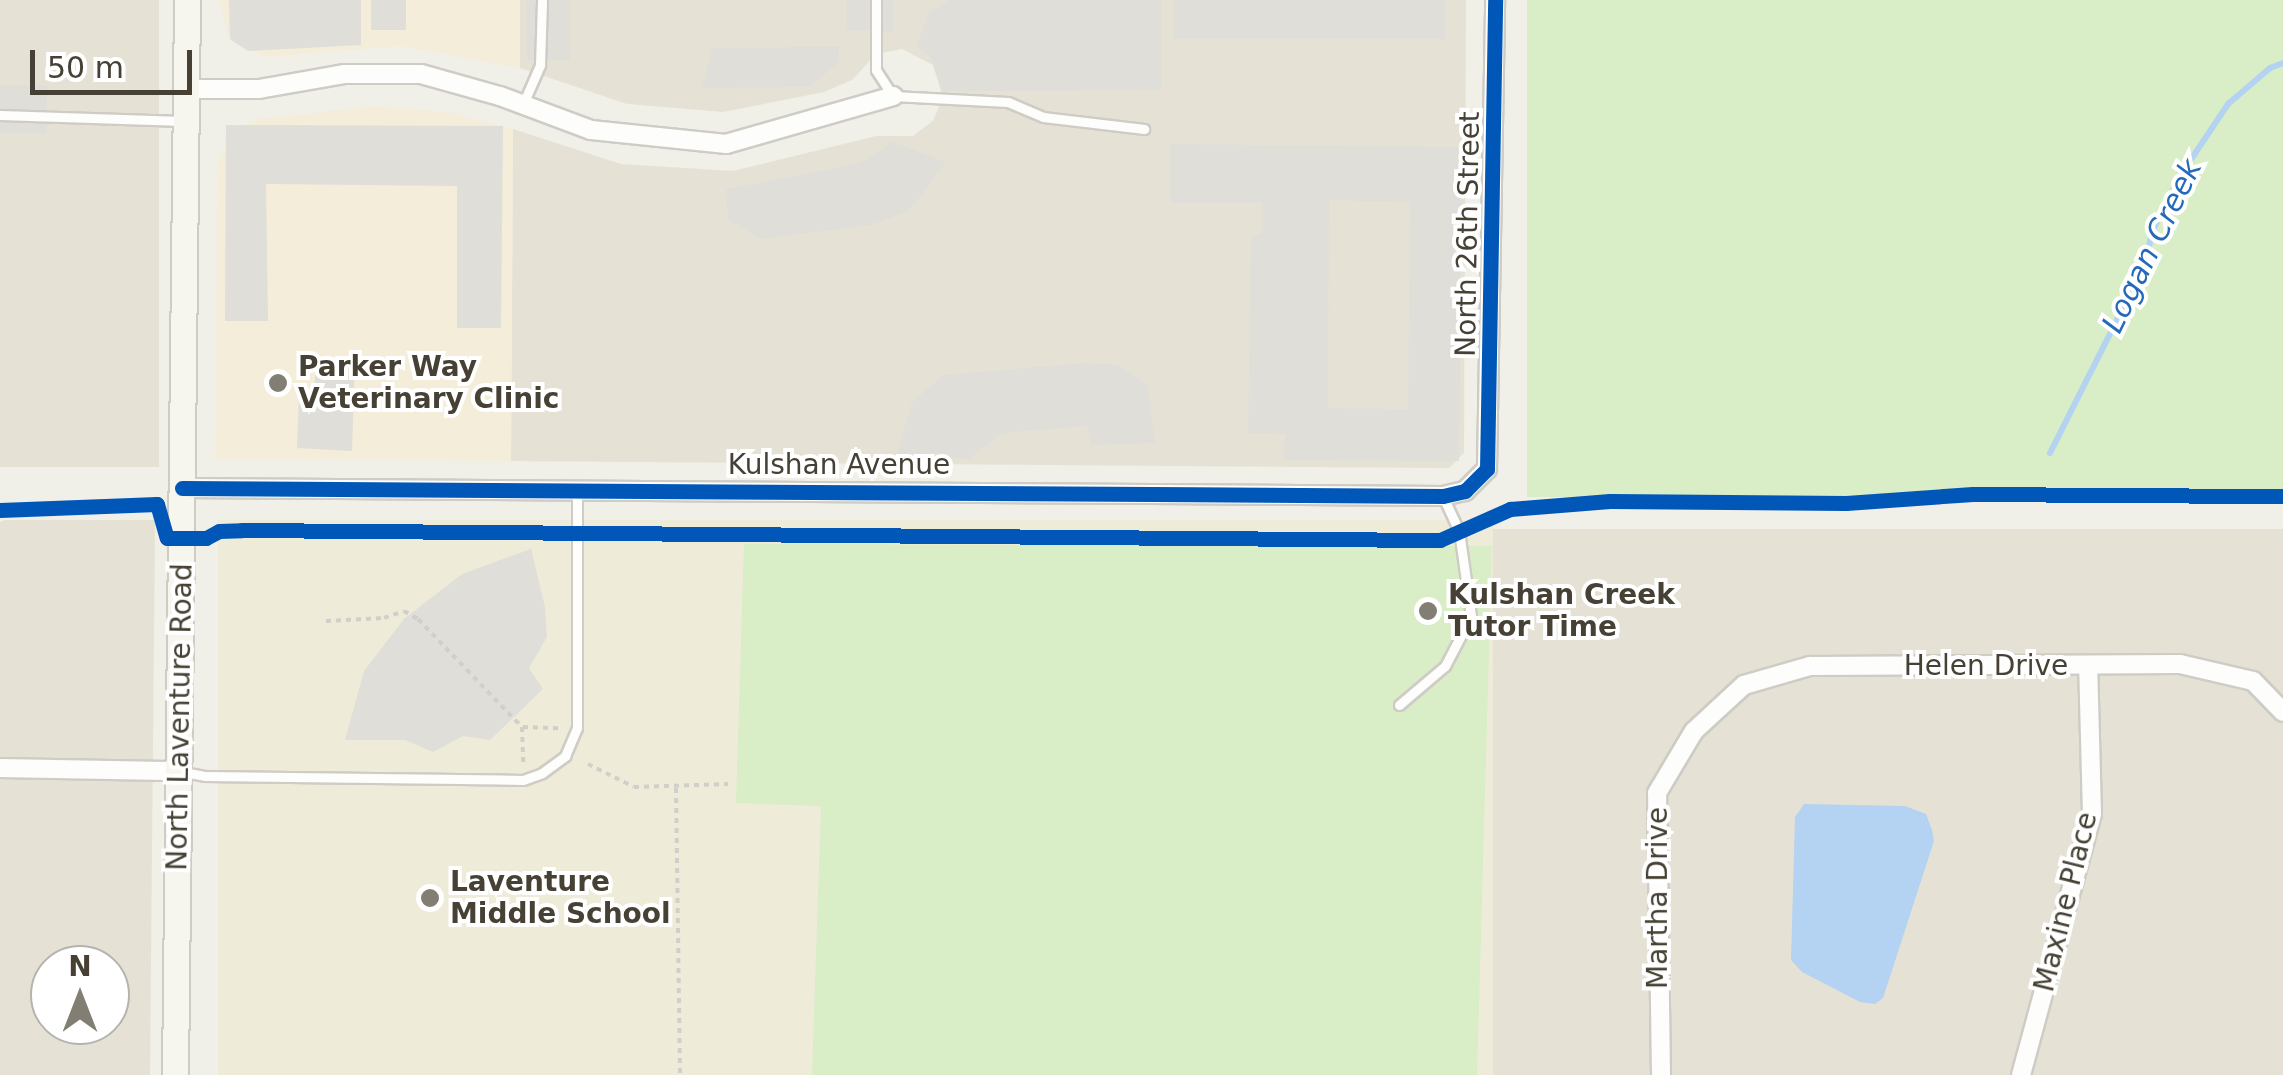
<!DOCTYPE html>
<style>
body{margin:0}
#map{position:relative;width:2283px;height:1075px;overflow:hidden;background:#f0efe8;font-family:"DejaVu Sans",sans-serif}
div>[style]{position:absolute}
.residential>*{inset:0;background:#e5e2d5;transform-origin:0 0}
.commercial>*{inset:0;background:#f4edd9}
.education>*{inset:0;background:#efebd9;transform-origin:0 0}
.green>*{inset:0;background:#d9edc6;transform-origin:0 0}
.parking>*{inset:0;background:#dfded8;transform-origin:0 0}
.water>*{inset:0;background:#b4d2f2}
.stream>*{height:6px;margin:-3px;padding:0 3px;transform-origin:3px;border-radius:3px;background:#b4d2f2}
.path>*{height:4px;margin-top:-2px;transform-origin:0;background:repeating-linear-gradient(90deg,#d1cfc9 0 5px,transparent 0 10px)}
.roads{filter:drop-shadow(2px 0 #ceccc5) drop-shadow(-2px 0 #ceccc5) drop-shadow(0 2px #ceccc5) drop-shadow(0 -2px #ceccc5)}
.lane>*{height:9px;margin:-4.5px;padding:0 4.5px;transform-origin:4.5px;border-radius:4.5px;background:#fdfdfc}
.street>*{height:18px;margin:-9px;padding:0 9px;transform-origin:9px;border-radius:9px;background:#fdfdfc}
.secondary>*{height:25px;margin:-12.5px;padding:0 12.5px;transform-origin:12.5px;border-radius:12.5px;background:#f6f5ee}
.cycleway>*{height:15px;margin:-7.5px;padding:0 7.5px;transform-origin:7.5px;border-radius:7.5px;background:#0057b8}
.dots>*{width:28px;height:28px;translate:-50% -50%;box-sizing:border-box;border:5px solid #fff;border-radius:50%}
span{translate:-50% -50%;white-space:nowrap;text-align:center;line-height:1.15;-webkit-text-stroke:8px #fff;paint-order:stroke}
.street-label{font-size:28px;color:#464134}
.poi-label{font-size:28px;color:#464134;font-weight:700}
.left{translate:0 -50%;text-align:left}
.water-label{font-size:30px;color:#256aba;font-style:italic}
.north{position:absolute;left:30px;top:945px;width:100px;height:100px;box-sizing:border-box;background:#fff;border:2px solid #b5b3ae;border-radius:50%;rotate:0deg;font-size:28px;font-weight:700;line-height:40px;text-align:center;color:#464134}
.north::after{content:'';display:block;margin:auto;width:35px;height:45px;background:#827e73;clip-path:polygon(50% 0,100% 100%,50% 72%,0 100%)}
.scale{position:absolute;left:30px;top:50px;width:162px;height:45px;box-sizing:border-box;border:5px solid #464134;border-top:0;padding-left:12px;font-size:30px;line-height:35px;white-space:nowrap;color:#464134;-webkit-text-stroke:8px #fff;paint-order:stroke}
</style>
<div id="map">
<div class="residential">
<i style="left:0;top:0;width:159px;height:467px"></i>
<i style="clip-path:polygon(520px 0,1466px 0,1464px 453px,1449px 468px,511px 461px,513px 129px,621px 164px,733px 171px,876px 136px,913px 136px,933px 121px,943px 98px,933px 65px,902px 49px,876px 54px,852px 80px,824px 92px,723px 112px,627px 104px,520px 68px)"></i>
<i style="clip-path:polygon(evenodd,5px 520px,155px 520px,150px 1075px,0 1075px,0 522px,5px 520px,50px 965px,110px 965px,110px 1025px,50px 1025px,50px 965px)"></i>
<i style="left:1493px;top:529px;width:790px;height:546px"></i>
</div>
<div class="commercial">
<i style="clip-path:polygon(219px 0,520px 0,520px 68px,401px 46px,264px 57px,229px 38px)"></i>
<i style="clip-path:polygon(376px 106px,447px 112px,513px 129px,511px 461px,216px 459px,217px 165px,230px 134px,258px 119px)"></i>
</div>
<div class="education">
<i style="left:218px;top:520px;width:1275px;height:555px"></i>
</div>
<div class="green">
<i style="left:1527px;top:0;width:756px;height:497px"></i>
<i style="clip-path:polygon(744px 544px,1492px 546px,1477px 1075px,812px 1075px,821px 806px,736px 803px)"></i>
</div>
<div class="parking">
<i style="clip-path:polygon(229px 0,361px 0,361px 45px,248px 51px,230px 39px)"></i>
<i style="left:371px;top:0;width:35px;height:30px"></i>
<i style="left:527px;top:0;width:43px;height:60px"></i>
<i style="left:847px;top:0;width:46px;height:31px"></i>
<i style="clip-path:polygon(950px 0,1161px 0,1161px 90px,942px 91px,931px 58px,916px 46px,929px 12px)"></i>
<i style="left:1173px;top:0;width:272px;height:39px"></i>
<i style="clip-path:polygon(839px 47px,839px 62px,810px 87px,702px 88px,712px 48px)"></i>
<i style="left:0;top:85px;width:47px;height:48px"></i>
<i style="clip-path:polygon(226px 125px,503px 126px,501px 328px,457px 328px,457px 186px,266px 184px,268px 321px,225px 321px)"></i>
<i style="clip-path:polygon(892px 142px,946px 162px,910px 210px,872px 225px,761px 239px,728px 219px,726px 189px,860px 163px)"></i>
<i style="clip-path:polygon(evenodd,1170px 144px,1462px 147px,1459px 461px,1284px 460px,1285px 434px,1248px 433px,1251px 236px,1262px 234px,1263px 203px,1170px 203px,1170px 144px,1329px 200px,1410px 202px,1408px 409px,1328px 408px,1329px 200px)"></i>
<i style="clip-path:polygon(316px 358px,355px 359px,352px 451px,297px 448px,299px 396px,314px 396px)"></i>
<i style="clip-path:polygon(1085px 363px,1119px 365px,1147px 384px,1156px 443px,1091px 445px,1087px 426px,1001px 433px,970px 459px,897px 454px,912px 402px,944px 375px)"></i>
<i style="clip-path:polygon(531px 549px,545px 607px,547px 637px,529px 668px,543px 689px,490px 740px,463px 736px,433px 752px,405px 740px,345px 740px,364px 671px,404px 619px,462px 574px)"></i>
</div>
<div class="water">
<i style="clip-path:polygon(1804px 804px,1905px 806px,1926px 814px,1932px 830px,1934px 841px,1883px 998px,1875px 1004px,1860px 1002px,1802px 972px,1791px 960px,1795px 817px)"></i>
</div>
<div class="stream">
<i style="left:2050px;top:453px;width:214px;rotate:-63.3deg"></i>
<i style="left:2146px;top:262px;width:31px;rotate:-79deg"></i>
<i style="left:2152px;top:232px;width:63px;rotate:-63.4deg"></i>
<i style="left:2180px;top:176px;width:87px;rotate:-56.3deg"></i>
<i style="left:2228px;top:104px;width:55px;rotate:-40.6deg"></i>
<i style="left:2270px;top:68px;width:14px;rotate:-21deg"></i>
</div>
<div class="path">
<i style="left:0;top:510px;width:157px;rotate:-2.2deg"></i>
<i style="left:1472px;top:525px;width:41px;rotate:-22.8deg"></i>
<i style="left:1510px;top:509px;width:100px;rotate:-4.6deg"></i>
<i style="left:1610px;top:501px;width:236px;rotate:0.5deg"></i>
<i style="left:1846px;top:503px;width:127px;rotate:-4.1deg"></i>
<i style="left:1973px;top:494px;width:310px;rotate:0.4deg"></i>
<i style="left:590px;top:533px;width:855px;rotate:0.34deg"></i>
<i style="left:326px;top:621px;width:58px;rotate:-3deg"></i>
<i style="left:384px;top:618px;width:21px;rotate:-19deg"></i>
<i style="left:404px;top:611px;width:16px;rotate:30deg"></i>
<i style="left:418px;top:619px;width:150px;rotate:46.1deg"></i>
<i style="left:522px;top:727px;width:37px;rotate:88deg"></i>
<i style="left:523px;top:727px;width:36px;rotate:2deg"></i>
<i style="left:588px;top:764px;width:51px;rotate:26.6deg"></i>
<i style="left:634px;top:787px;width:94px;rotate:-1.8deg"></i>
<i style="left:676px;top:788px;width:287px;rotate:89.2deg"></i>
</div>
<div class="roads">
<div class="lane">
<i style="left:876px;top:0;width:70px;rotate:90deg"></i>
<i style="left:876px;top:70px;width:31px;rotate:57deg"></i>
<i style="left:893px;top:96px;width:115px;rotate:3deg"></i>
<i style="left:1008px;top:102px;width:38px;rotate:23deg"></i>
<i style="left:1043px;top:117px;width:102px;rotate:6.8deg"></i>
<i style="left:523px;top:104px;width:43px;rotate:-66.4deg"></i>
<i style="left:540px;top:65px;width:65px;rotate:-88.2deg"></i>
<i style="left:0;top:115px;width:183px;rotate:1.9deg"></i>
<i style="left:1399px;top:705px;width:60px;rotate:-40.3deg"></i>
<i style="left:1445px;top:666px;width:56px;rotate:-62.5deg"></i>
<i style="left:1471px;top:616px;width:86px;rotate:-98deg"></i>
<i style="left:1459px;top:531px;width:38px;rotate:-115deg"></i>
<i style="left:183px;top:772px;width:22px;rotate:10deg"></i>
<i style="left:205px;top:776px;width:318px;rotate:0.7deg"></i>
<i style="left:523px;top:780px;width:20px;rotate:-20deg"></i>
<i style="left:542px;top:773px;width:29px;rotate:-36deg"></i>
<i style="left:565px;top:756px;width:30px;rotate:-67deg"></i>
<i style="left:577px;top:728px;width:239px;rotate:-90deg"></i>
</div>
<div class="street">
<i style="left:186px;top:89px;width:73px"></i>
<i style="left:259px;top:89px;width:86px;rotate:-10deg"></i>
<i style="left:344px;top:74px;width:77px"></i>
<i style="left:421px;top:74px;width:82px;rotate:15.6deg"></i>
<i style="left:500px;top:96px;width:97px;rotate:20.5deg"></i>
<i style="left:591px;top:130px;width:136px;rotate:5.9deg"></i>
<i style="left:726px;top:144px;width:174px;rotate:-16deg"></i>
<i style="left:182px;top:488px;width:1261px;rotate:0.36deg"></i>
<i style="left:1443px;top:496px;width:23px;rotate:-13deg"></i>
<i style="left:1465px;top:491px;width:31px;rotate:-45deg"></i>
<i style="left:1487px;top:469px;width:469px;rotate:-89deg"></i>
<i style="left:0;top:768px;width:180px;rotate:1deg"></i>
<i style="left:1661px;top:1075px;width:282px;rotate:-90.8deg"></i>
<i style="left:1657px;top:793px;width:72px;rotate:-59.2deg"></i>
<i style="left:1694px;top:731px;width:68px;rotate:-42.6deg"></i>
<i style="left:1744px;top:685px;width:69px;rotate:-16.1deg"></i>
<i style="left:1810px;top:666px;width:370px;rotate:-0.3deg"></i>
<i style="left:2180px;top:664px;width:75px;rotate:13.1deg"></i>
<i style="left:2253px;top:681px;width:43px;rotate:45.9deg"></i>
<i style="left:2021px;top:1075px;width:270px;rotate:-74.8deg"></i>
<i style="left:2092px;top:814px;width:148px;rotate:-91.5deg"></i>
</div>
<div class="secondary">
<i style="left:175px;top:1075px;width:1075px;rotate:-89.36deg"></i>
</div>
</div>
<div class="cycleway">
<i style="left:182px;top:488px;width:1261px;rotate:0.36deg"></i>
<i style="left:1443px;top:496px;width:23px;rotate:-13deg"></i>
<i style="left:1465px;top:491px;width:31px;rotate:-45deg"></i>
<i style="left:1487px;top:469px;width:469px;rotate:-89deg"></i>
<i style="left:0;top:510px;width:157px;rotate:-2.2deg"></i>
<i style="left:157px;top:504px;width:35px;rotate:74deg"></i>
<i style="left:167px;top:538px;width:39px"></i>
<i style="left:206px;top:538px;width:15px;rotate:-28deg"></i>
<i style="left:219px;top:531px;width:23px;rotate:-2deg"></i>
<i style="left:242px;top:530px;width:1198px;rotate:0.48deg"></i>
<i style="left:1440px;top:540px;width:77px;rotate:-23.9deg"></i>
<i style="left:1510px;top:509px;width:100px;rotate:-4.6deg"></i>
<i style="left:1610px;top:501px;width:236px;rotate:0.5deg"></i>
<i style="left:1846px;top:503px;width:127px;rotate:-4.1deg"></i>
<i style="left:1973px;top:494px;width:310px;rotate:0.4deg"></i>
</div>
<div class="dots">
<i style="left:278px;top:383px;background:#827e73"></i>
<i style="left:1428px;top:611px;background:#827e73"></i>
<i style="left:430px;top:898px;background:#827e73"></i>
</div>
<div class="street-label">
<span style="left:1468px;top:234px;rotate:-89deg">North 26th Street</span>
<span style="left:839px;top:465px">Kulshan Avenue</span>
<span style="left:1986px;top:666px">Helen Drive</span>
<span style="left:180px;top:717px;rotate:-89deg">North Laventure Road</span>
<span style="left:1658px;top:898px;rotate:-90deg">Martha Drive</span>
<span style="left:2066px;top:902px;rotate:-76deg">Maxine Place</span>
</div>
<div class="poi-label">
<span class="left" style="left:298px;top:383px">Parker Way<br>Veterinary Clinic</span>
<span class="left" style="left:1448px;top:611px">Kulshan Creek<br>Tutor Time</span>
<span class="left" style="left:450px;top:898px">Laventure<br>Middle School</span>
</div>
<div class="water-label">
<span style="left:2152px;top:246px;rotate:-64deg">Logan Creek</span>
</div>
<div class="north">N</div>
<div class="scale">50 m</div>
</div>
